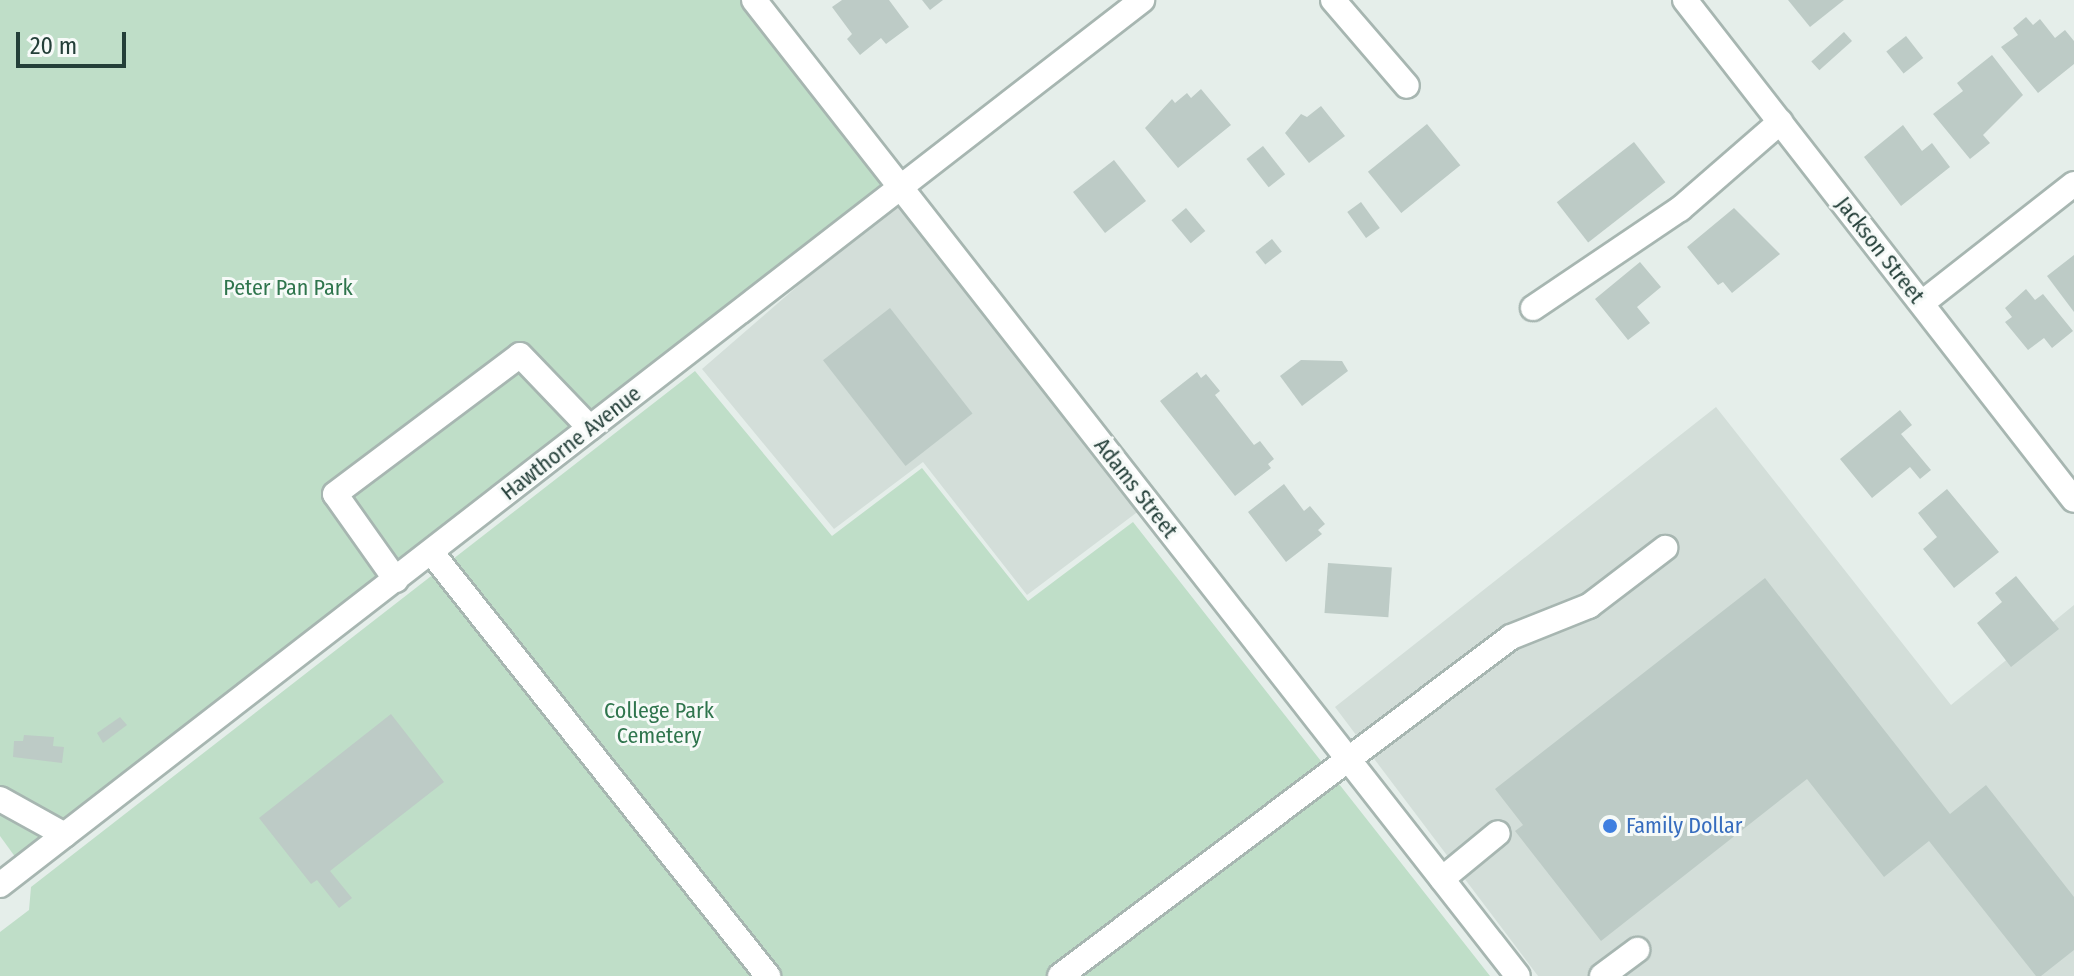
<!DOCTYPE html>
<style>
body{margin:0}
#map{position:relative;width:2074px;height:976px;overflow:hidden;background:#e5eeea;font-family:"Fira Sans Condensed",sans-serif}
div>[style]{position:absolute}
.built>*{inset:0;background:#d3ded9}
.green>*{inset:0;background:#bfdec8}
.building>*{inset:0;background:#bdcbc6;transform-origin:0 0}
.roads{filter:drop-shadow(2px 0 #a7b6b1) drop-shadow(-2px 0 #a7b6b1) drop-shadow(0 2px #a7b6b1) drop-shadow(0 -2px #a7b6b1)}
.minor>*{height:24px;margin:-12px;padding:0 12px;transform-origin:12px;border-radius:12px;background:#fff}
.dots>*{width:22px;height:22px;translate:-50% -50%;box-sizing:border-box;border:4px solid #f6faf8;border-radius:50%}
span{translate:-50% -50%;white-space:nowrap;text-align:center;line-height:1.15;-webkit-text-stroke:6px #f6faf8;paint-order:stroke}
.street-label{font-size:22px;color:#243f39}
.park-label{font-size:22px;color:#2f754d}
.shop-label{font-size:22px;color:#366cbe}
.left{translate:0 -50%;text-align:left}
.scale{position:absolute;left:16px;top:32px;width:110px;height:36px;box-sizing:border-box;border:4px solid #243f39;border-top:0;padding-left:10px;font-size:24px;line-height:28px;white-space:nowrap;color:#243f39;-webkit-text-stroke:6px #f6faf8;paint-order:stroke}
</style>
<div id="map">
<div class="built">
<i style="clip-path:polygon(915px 184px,1160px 495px,1027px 595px,923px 462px,834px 529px,702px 369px)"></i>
<i style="clip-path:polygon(1716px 407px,1951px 705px,2074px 605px,2074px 976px,1538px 976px,1335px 707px)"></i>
</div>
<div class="green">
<i style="clip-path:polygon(0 0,771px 0,915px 184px,21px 865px,0 836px)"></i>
<i style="clip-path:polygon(695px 371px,832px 536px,922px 468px,1028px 601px,1133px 522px,1490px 976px,0 976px,0 932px,29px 910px,31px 887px)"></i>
</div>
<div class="building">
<i style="clip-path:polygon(842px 0,889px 0,909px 27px,886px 44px,881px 38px,860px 55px,847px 39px,852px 34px,832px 7px)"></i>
<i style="clip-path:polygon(922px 0,943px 0,930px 10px)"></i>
<i style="clip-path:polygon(1788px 0,1844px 0,1810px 27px)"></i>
<i style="clip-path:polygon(2026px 17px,2033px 25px,2040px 19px,2055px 38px,2065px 30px,2074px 41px,2074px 64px,2038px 93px,2001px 47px,2018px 35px,2013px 28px)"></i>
<i style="left:1844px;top:32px;width:12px;height:44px;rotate:48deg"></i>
<i style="left:1906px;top:36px;width:28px;height:25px;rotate:52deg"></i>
<i style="clip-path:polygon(1992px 55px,2023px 95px,1983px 135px,1990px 143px,1970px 159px,1933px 114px,1963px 91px,1957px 83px)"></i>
<i style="clip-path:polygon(1201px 89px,1231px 125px,1178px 168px,1145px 128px,1172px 99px,1175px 103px,1187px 93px,1191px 98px)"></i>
<i style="clip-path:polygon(1321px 106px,1345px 136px,1309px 163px,1285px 133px,1301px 114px,1307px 117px)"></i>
<i style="left:1427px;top:124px;width:53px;height:76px;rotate:51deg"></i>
<i style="clip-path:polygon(1903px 125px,1922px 151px,1932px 143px,1950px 167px,1901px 206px,1864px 157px)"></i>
<i style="left:1634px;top:142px;width:51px;height:98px;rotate:52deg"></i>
<i style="left:1263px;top:146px;width:36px;height:21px;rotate:52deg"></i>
<i style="left:1114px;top:160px;width:52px;height:52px;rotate:52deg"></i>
<i style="left:1361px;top:202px;width:32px;height:17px;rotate:54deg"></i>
<i style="left:1186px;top:208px;width:30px;height:19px;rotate:50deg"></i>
<i style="clip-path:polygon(1734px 208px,1780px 254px,1732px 293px,1723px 282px,1718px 285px,1687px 247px)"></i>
<i style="left:1272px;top:239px;width:16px;height:21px;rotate:52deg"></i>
<i style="clip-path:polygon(2074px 255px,2074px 312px,2047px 276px)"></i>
<i style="clip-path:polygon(1640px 262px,1661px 287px,1637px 307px,1650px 323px,1628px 340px,1595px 299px)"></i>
<i style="clip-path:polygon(2026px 289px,2035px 300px,2043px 294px,2073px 331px,2052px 348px,2044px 338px,2028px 350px,2005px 322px,2012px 317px,2005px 308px)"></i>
<i style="left:890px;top:308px;width:134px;height:85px;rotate:52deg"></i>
<i style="clip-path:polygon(1301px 360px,1342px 361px,1348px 371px,1302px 406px,1280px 376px)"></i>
<i style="clip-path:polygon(1197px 372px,1201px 378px,1206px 374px,1220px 391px,1215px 395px,1254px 445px,1260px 441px,1274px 459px,1268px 464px,1271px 468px,1235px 496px,1160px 401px)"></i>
<i style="clip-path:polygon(1900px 410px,1912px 425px,1901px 434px,1931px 470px,1920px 479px,1910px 467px,1872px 498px,1840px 459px)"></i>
<i style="clip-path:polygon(1284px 484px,1304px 511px,1310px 506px,1325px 524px,1318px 530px,1322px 534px,1286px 562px,1248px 512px)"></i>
<i style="clip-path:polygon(1947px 489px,1999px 552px,1954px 588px,1923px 549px,1937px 537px,1918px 513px)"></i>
<i style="left:1328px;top:563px;width:64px;height:50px;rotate:4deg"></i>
<i style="clip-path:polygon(2016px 576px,2059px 629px,2011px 667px,1977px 623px,2002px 602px,1995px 593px)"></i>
<i style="clip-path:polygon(1765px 578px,1950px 814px,1986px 785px,2074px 897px,2074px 950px,2041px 976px,2036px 976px,1929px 841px,1884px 877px,1807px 779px,1601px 941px,1515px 831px,1523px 825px,1495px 789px)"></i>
<i style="clip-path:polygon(391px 714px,444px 782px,330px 871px,352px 898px,339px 908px,317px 880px,311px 884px,259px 818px)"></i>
<i style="clip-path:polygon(120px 717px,127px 725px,103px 743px,97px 733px)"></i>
<i style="clip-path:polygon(24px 735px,54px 737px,53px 746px,64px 747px,62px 763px,13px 757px,14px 741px,23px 741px)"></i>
</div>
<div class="roads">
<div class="minor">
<i style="left:754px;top:0;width:1239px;rotate:51.95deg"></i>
<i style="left:1333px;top:0;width:113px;rotate:49.3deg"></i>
<i style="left:1685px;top:0;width:633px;rotate:52.12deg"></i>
<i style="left:1922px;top:303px;width:193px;rotate:-38.1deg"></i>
<i style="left:1533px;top:308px;width:177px;rotate:-34deg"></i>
<i style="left:1680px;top:209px;width:133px;rotate:-41deg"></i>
<i style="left:431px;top:552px;width:542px;rotate:51.52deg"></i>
<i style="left:396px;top:580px;width:105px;rotate:-125.3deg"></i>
<i style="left:335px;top:494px;width:231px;rotate:-36.9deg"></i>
<i style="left:520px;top:355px;width:101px;rotate:46.2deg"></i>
<i style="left:0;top:799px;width:74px;rotate:29deg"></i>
<i style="left:1442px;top:879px;width:72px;rotate:-39.4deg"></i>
<i style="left:0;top:885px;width:1445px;rotate:-37.77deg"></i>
<i style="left:1060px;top:976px;width:564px;rotate:-36.93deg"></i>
<i style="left:1511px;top:637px;width:84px;rotate:-21.7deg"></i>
<i style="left:1589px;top:606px;width:96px;rotate:-37.3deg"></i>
<i style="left:1602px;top:976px;width:44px;rotate:-36.6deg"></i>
</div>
</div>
<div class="dots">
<i style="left:1610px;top:826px;background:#3f7fe0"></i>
</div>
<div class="street-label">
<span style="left:1880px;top:250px;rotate:52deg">Jackson Street</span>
<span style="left:571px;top:443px;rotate:-38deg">Hawthorne Avenue</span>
<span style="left:1136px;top:488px;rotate:52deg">Adams Street</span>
</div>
<div class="park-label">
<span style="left:288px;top:288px">Peter Pan Park</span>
<span style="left:659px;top:723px">College Park<br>Cemetery</span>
</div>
<div class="shop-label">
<span class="left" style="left:1626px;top:826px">Family Dollar</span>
</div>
<div class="scale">20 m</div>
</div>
